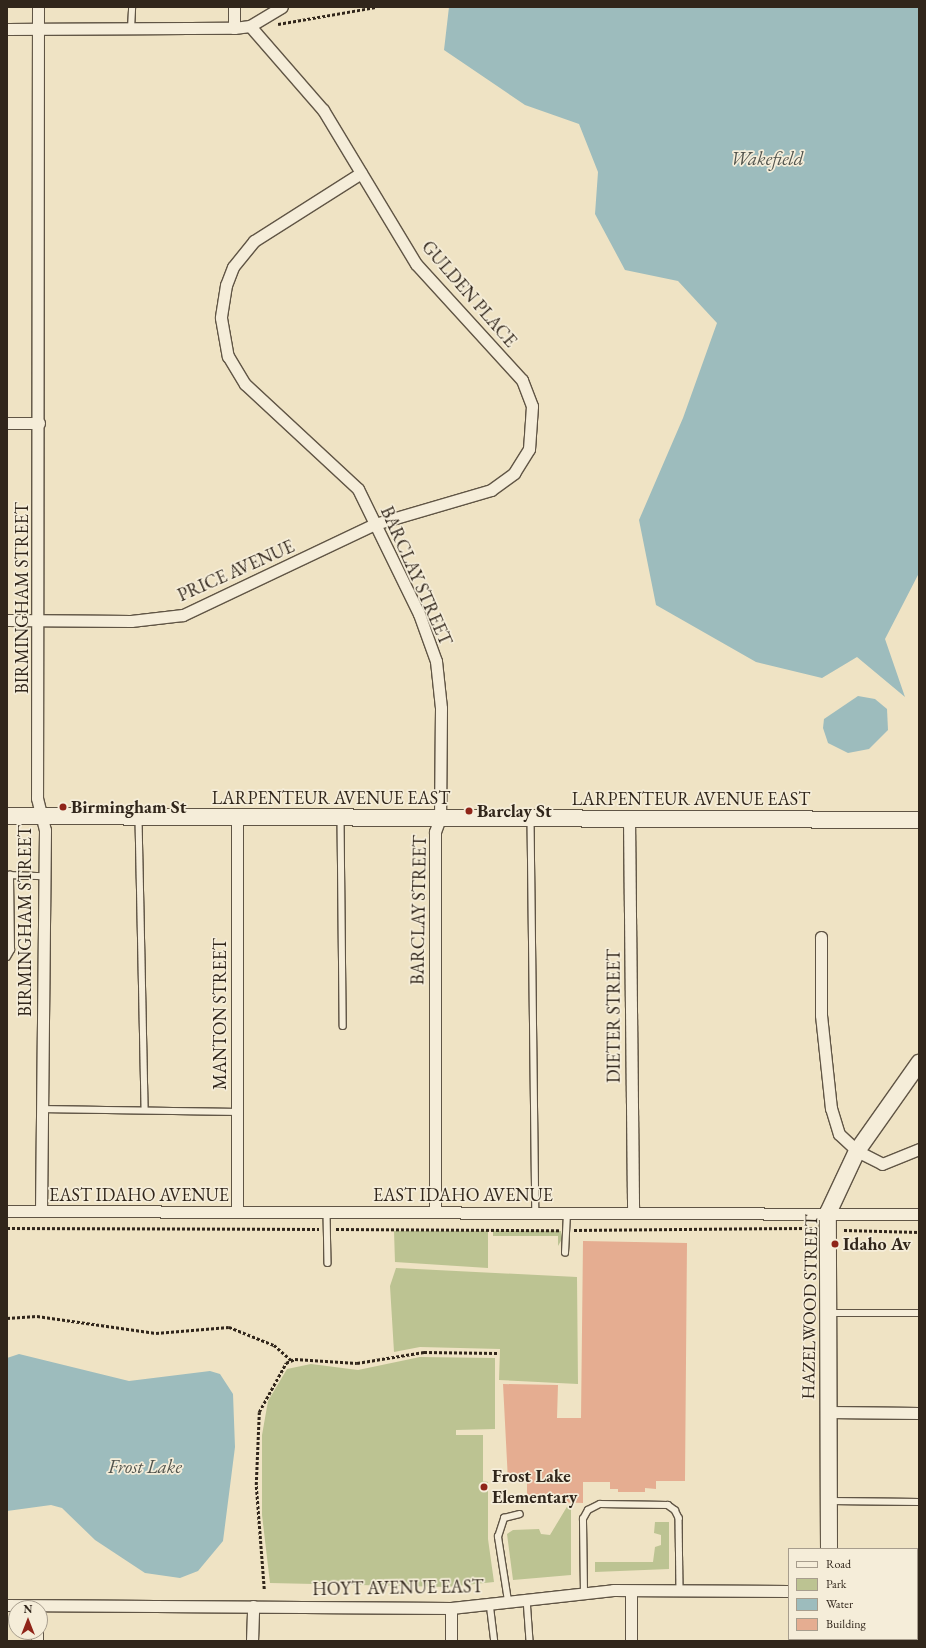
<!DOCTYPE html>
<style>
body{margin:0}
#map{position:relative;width:926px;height:1648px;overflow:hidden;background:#efe3c4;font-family:"EB Garamond",serif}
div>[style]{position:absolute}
.green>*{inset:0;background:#bcc392}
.water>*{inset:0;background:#9dbcbd}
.building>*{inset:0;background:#e5ad91}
.path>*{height:2.5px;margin-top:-1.25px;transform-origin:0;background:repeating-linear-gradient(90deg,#31261b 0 3px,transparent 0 5px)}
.roads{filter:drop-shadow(1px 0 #605545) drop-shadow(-1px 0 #605545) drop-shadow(0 1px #605545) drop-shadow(0 -1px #605545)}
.lane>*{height:5.5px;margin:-2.75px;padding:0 2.75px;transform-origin:2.75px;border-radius:2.75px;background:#f5edd9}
.street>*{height:11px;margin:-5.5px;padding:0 5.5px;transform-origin:5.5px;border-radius:5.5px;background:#f5edd9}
.secondary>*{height:16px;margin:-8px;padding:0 8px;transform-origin:8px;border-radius:8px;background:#f5edd9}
.dots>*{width:11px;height:11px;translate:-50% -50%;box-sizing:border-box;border:2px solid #f5edd9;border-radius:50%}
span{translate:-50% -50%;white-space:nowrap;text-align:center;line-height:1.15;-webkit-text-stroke:3.5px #f5edd9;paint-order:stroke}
.street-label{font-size:18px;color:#31261b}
.poi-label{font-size:18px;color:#31261b;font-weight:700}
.left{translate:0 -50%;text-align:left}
.water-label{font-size:19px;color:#51534c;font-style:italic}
.frame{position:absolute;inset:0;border:8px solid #31261b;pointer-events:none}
.legend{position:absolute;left:788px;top:1548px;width:130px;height:92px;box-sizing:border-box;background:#f5edd9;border:1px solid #a79d8d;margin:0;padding:5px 7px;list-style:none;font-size:12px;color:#31261b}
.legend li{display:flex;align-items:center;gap:8px;height:20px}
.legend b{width:20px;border:1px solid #a79d8d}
.north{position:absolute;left:8px;top:1600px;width:40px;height:40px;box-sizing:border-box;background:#f5edd9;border:1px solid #a79d8d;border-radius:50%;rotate:0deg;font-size:11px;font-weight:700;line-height:16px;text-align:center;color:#31261b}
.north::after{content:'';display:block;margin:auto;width:14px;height:18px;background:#8f2418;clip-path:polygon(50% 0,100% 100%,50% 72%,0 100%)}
</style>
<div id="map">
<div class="green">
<i style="clip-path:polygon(394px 1231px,488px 1231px,488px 1268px,395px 1262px)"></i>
<i style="clip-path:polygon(493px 1231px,561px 1231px,562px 1239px,558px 1246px,558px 1236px,493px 1236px)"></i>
<i style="clip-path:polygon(396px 1268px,577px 1277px,578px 1384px,499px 1380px,500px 1349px,420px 1347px,394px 1352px,390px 1286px)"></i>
<i style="clip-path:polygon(420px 1357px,495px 1358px,495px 1429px,456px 1430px,456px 1435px,483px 1435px,483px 1481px,488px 1482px,488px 1539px,494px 1582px,447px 1587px,270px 1583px,262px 1515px,262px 1435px,268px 1401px,287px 1369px,311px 1364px,358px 1370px)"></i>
<i style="clip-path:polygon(568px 1505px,571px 1505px,571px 1575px,513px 1580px,507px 1534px,513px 1530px,539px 1529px,541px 1534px,550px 1535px)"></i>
<i style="clip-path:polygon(655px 1522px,669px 1522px,669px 1569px,595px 1572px,595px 1562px,653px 1562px,655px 1547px,661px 1545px,661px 1535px,654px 1533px)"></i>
</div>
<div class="water">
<i style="clip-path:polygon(449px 7px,919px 7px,919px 573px,885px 639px,905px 697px,857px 657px,822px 678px,756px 662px,656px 605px,639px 520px,683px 418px,717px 323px,678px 281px,625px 270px,595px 214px,598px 172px,579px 124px,525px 105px,444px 50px)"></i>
<i style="clip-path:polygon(858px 696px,875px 699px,887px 709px,888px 730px,869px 749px,848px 753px,828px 743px,823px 728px,824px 719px)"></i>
<i style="clip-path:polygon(19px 1354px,129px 1381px,210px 1371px,220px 1374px,233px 1394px,235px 1447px,223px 1541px,198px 1571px,180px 1578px,145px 1573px,95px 1540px,62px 1508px,51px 1505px,7px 1511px,7px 1358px)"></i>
</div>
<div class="building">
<i style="clip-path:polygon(583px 1241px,687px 1243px,685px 1481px,656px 1481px,656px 1489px,645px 1488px,645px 1492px,618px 1492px,618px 1489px,610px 1489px,610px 1482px,583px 1482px,583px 1503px,527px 1501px,527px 1481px,508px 1481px,503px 1384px,558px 1385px,557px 1418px,581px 1418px)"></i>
</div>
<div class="path">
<i style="left:278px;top:24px;width:99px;rotate:-9.8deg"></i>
<i style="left:7px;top:1228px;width:312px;rotate:0.2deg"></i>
<i style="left:336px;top:1229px;width:223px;rotate:0.3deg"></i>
<i style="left:574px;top:1230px;width:239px;rotate:-0.5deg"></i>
<i style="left:844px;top:1230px;width:75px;rotate:1.5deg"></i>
<i style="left:7px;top:1318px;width:30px;rotate:-4deg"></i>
<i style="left:37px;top:1316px;width:120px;rotate:8.1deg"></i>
<i style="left:156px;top:1333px;width:73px;rotate:-4.7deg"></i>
<i style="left:229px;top:1327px;width:48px;rotate:21.8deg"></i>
<i style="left:274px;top:1345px;width:23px;rotate:41deg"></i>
<i style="left:264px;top:1589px;width:104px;rotate:-94.4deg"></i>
<i style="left:256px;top:1485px;width:73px;rotate:-87.6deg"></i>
<i style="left:259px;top:1412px;width:56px;rotate:-61.1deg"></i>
<i style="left:286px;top:1363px;width:10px;rotate:-24deg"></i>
<i style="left:295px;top:1359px;width:62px;rotate:3.7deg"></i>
<i style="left:357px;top:1363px;width:68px;rotate:-9.3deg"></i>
<i style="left:424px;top:1352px;width:73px;rotate:0.8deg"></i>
</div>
<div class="roads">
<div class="lane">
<i style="left:131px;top:29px;width:22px;rotate:-87deg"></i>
<i style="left:341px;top:818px;width:208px;rotate:89.4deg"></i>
<i style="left:139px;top:819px;width:291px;rotate:88.8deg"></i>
<i style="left:531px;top:819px;width:394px;rotate:89.3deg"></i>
<i style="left:7px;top:875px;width:37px;rotate:2deg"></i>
<i style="left:7px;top:957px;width:8px;rotate:-60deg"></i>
<i style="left:11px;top:950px;width:75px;rotate:-90.8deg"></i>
<i style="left:42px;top:1109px;width:195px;rotate:0.9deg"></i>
<i style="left:327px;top:1212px;width:51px;rotate:88.9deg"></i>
<i style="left:565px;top:1253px;width:40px;rotate:-87.1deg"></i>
<i style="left:829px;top:1313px;width:90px"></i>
<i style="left:831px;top:1501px;width:88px;rotate:0.7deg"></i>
<i style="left:584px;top:1593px;width:74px;rotate:-90.8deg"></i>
<i style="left:583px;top:1519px;width:10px;rotate:-61deg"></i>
<i style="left:588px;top:1510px;width:13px;rotate:-27deg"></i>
<i style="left:600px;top:1504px;width:68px;rotate:0.8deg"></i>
<i style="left:668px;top:1505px;width:9px;rotate:36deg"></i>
<i style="left:675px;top:1510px;width:9px;rotate:63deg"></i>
<i style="left:679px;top:1518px;width:73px;rotate:89.2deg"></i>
<i style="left:527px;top:1599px;width:42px;rotate:85.9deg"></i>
<i style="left:508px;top:1601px;width:65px;rotate:-98.9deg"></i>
<i style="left:498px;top:1537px;width:20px;rotate:-72deg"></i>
<i style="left:504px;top:1518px;width:16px;rotate:-14deg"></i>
<i style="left:490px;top:1603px;width:38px;rotate:83deg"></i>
</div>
<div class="street">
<i style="left:38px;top:7px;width:791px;rotate:90.07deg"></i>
<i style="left:37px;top:798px;width:33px;rotate:76deg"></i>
<i style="left:45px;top:830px;width:381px;rotate:90.6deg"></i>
<i style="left:234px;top:7px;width:21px;rotate:90deg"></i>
<i style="left:7px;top:29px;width:227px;rotate:-0.3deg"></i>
<i style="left:234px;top:28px;width:16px;rotate:-7deg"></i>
<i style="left:250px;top:26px;width:37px;rotate:-31deg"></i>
<i style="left:361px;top:173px;width:127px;rotate:147.6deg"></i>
<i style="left:254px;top:241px;width:33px;rotate:129deg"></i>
<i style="left:233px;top:267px;width:19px;rotate:111deg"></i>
<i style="left:226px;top:285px;width:33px;rotate:99deg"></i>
<i style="left:221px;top:318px;width:39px;rotate:80deg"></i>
<i style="left:228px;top:356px;width:33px;rotate:59deg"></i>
<i style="left:245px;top:384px;width:154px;rotate:42.9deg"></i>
<i style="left:358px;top:489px;width:139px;rotate:64deg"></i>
<i style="left:419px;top:614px;width:50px;rotate:70.1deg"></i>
<i style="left:436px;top:661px;width:47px;rotate:83.9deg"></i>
<i style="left:441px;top:708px;width:110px;rotate:90.5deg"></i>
<i style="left:440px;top:818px;width:15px;rotate:110deg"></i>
<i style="left:435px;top:832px;width:380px;rotate:90deg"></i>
<i style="left:7px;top:423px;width:32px"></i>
<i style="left:7px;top:620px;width:124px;rotate:0.5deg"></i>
<i style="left:131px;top:621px;width:52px;rotate:-6.6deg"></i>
<i style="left:183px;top:615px;width:212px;rotate:-25.4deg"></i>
<i style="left:375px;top:524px;width:121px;rotate:-16.3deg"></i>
<i style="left:491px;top:490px;width:29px;rotate:-36deg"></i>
<i style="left:514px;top:473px;width:28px;rotate:-58deg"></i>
<i style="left:529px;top:449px;width:43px;rotate:-86deg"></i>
<i style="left:532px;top:406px;width:28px;rotate:-111deg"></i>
<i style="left:522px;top:380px;width:157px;rotate:-132.4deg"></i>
<i style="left:416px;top:264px;width:180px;rotate:-121.1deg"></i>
<i style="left:323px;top:110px;width:111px;rotate:-131deg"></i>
<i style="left:237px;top:817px;width:395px;rotate:90deg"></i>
<i style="left:629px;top:819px;width:394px;rotate:89.4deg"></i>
<i style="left:821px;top:937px;width:78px;rotate:90deg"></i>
<i style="left:821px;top:1015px;width:94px;rotate:83.9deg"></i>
<i style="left:831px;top:1108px;width:27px;rotate:73deg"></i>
<i style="left:839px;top:1134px;width:25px;rotate:43deg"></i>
<i style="left:857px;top:1151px;width:28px;rotate:27deg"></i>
<i style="left:882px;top:1164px;width:40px;rotate:-22deg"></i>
<i style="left:7px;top:1211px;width:912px;rotate:0.19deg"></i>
<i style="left:829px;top:1412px;width:90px;rotate:0.6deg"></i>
<i style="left:7px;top:1605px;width:444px;rotate:0.4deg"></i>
<i style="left:451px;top:1608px;width:163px;rotate:-6.3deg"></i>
<i style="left:613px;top:1590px;width:176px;rotate:0.3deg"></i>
<i style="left:917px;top:1609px;width:2px"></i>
<i style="left:37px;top:1632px;width:9px;rotate:90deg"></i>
<i style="left:252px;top:1641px;width:35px;rotate:-88deg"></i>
<i style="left:451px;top:1641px;width:33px;rotate:-90deg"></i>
<i style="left:631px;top:1641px;width:50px;rotate:-90deg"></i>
</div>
<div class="secondary">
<i style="left:7px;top:816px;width:912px;rotate:0.25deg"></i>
<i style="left:829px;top:1549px;width:336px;rotate:-90.2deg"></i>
<i style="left:828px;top:1213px;width:68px;rotate:-64.9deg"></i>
<i style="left:857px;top:1151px;width:108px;rotate:-54.8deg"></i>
<i style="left:829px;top:1639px;width:2px;rotate:90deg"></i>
</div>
</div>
<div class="dots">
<i style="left:63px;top:807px;background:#8f2418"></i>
<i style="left:469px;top:811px;background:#8f2418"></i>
<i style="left:835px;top:1244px;background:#8f2418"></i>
<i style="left:484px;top:1487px;background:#8f2418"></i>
</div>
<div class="street-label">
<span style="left:469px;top:294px;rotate:49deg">GULDEN PLACE</span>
<span style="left:236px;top:571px;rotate:-24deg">PRICE AVENUE</span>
<span style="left:416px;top:576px;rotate:66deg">BARCLAY STREET</span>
<span style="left:22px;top:598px;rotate:-90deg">BIRMINGHAM STREET</span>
<span style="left:331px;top:798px">LARPENTEUR AVENUE EAST</span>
<span style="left:691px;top:799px">LARPENTEUR AVENUE EAST</span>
<span style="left:419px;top:910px;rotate:-89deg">BARCLAY STREET</span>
<span style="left:25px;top:921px;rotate:-90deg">BIRMINGHAM STREET</span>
<span style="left:220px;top:1014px;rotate:-90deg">MANTON STREET</span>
<span style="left:614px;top:1016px;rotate:-90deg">DIETER STREET</span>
<span style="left:139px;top:1195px">EAST IDAHO AVENUE</span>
<span style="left:463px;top:1195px">EAST IDAHO AVENUE</span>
<span style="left:810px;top:1307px;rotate:-89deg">HAZELWOOD STREET</span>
<span style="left:398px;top:1588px;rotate:-1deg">HOYT AVENUE EAST</span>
</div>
<div class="poi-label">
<span class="left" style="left:71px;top:807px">Birmingham St</span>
<span class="left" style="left:477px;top:811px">Barclay St</span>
<span class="left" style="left:843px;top:1244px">Idaho Av</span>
<span class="left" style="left:492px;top:1487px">Frost Lake<br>Elementary</span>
</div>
<div class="water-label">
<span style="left:767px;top:159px">Wakefield</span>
<span style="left:145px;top:1467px">Frost Lake</span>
</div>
<div class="frame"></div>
<ul class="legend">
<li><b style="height:5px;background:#f5edd9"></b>Road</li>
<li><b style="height:11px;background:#bcc392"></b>Park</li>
<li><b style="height:11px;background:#9dbcbd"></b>Water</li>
<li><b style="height:11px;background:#e5ad91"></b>Building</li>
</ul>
<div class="north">N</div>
</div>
